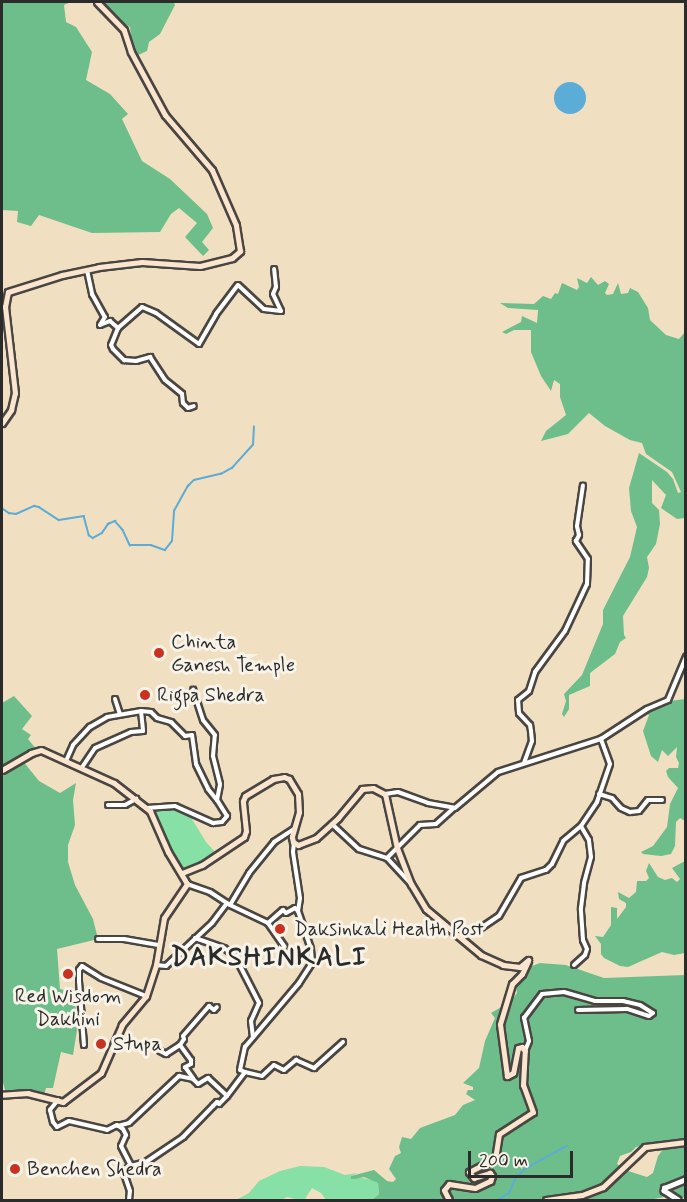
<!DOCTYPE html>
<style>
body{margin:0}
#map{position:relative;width:687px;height:1202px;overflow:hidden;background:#f1dfc1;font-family:Mynerve,sans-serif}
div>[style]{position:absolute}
.green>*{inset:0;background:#87e0a6}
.forest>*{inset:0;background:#6dbe8b}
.water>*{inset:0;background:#5bacd6}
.round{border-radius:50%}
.stream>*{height:1.5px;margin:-0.75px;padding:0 0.75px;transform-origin:0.75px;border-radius:0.75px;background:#5bacd6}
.roads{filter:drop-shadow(2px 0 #494642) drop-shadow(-2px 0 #494642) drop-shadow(0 2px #494642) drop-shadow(0 -2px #494642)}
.minor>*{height:4px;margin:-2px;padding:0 2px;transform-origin:2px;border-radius:2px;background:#fff}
.tertiary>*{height:4.5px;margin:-2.25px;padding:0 2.25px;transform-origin:2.25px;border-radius:2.25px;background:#fff}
.secondary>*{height:5px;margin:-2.5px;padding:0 2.5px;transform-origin:2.5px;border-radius:2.5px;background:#fce5cf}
.dots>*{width:16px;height:16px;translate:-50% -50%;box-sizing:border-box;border:3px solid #f7f3e8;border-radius:50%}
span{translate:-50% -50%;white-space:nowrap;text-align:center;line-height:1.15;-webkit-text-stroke:6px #f7f3e8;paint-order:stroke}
.poi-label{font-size:20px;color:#2b2b2b}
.left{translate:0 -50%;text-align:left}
.district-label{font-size:26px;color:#2b2b2b;font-weight:700;letter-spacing:1.5px}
.frame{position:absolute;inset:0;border:3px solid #2b2b2b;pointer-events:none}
.scale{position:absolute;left:468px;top:1151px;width:105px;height:27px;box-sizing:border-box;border:3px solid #2b2b2b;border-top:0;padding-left:8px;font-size:18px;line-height:21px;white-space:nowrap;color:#2b2b2b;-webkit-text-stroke:4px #f7f3e8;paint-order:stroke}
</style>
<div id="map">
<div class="green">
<i style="clip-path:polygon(164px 805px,187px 811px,206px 842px,216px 853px,182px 873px,147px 808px)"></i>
<i style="clip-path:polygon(300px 1166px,324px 1167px,345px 1175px,358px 1173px,351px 1176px,373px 1180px,378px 1183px,379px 1194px,372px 1200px,326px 1200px,321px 1193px,312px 1188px,305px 1199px,300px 1200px,287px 1197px,281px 1200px,236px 1200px,249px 1193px,259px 1181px,280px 1171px)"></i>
</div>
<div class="forest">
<i style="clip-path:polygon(2px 2px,71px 2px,64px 5px,66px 22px,76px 27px,92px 52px,86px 80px,110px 94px,128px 114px,122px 119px,142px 161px,170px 179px,207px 214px,213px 228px,202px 242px,209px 250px,203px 256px,185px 237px,197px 223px,179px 208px,171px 214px,160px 232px,92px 233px,39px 215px,31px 226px,17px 222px,18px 211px,2px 210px)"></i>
<i style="clip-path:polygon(101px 2px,174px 2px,175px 5px,160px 34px,149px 42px,147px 51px,138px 55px,132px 47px,130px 27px,118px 21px)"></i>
<i style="clip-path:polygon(591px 277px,598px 285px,605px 281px,609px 284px,605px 293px,607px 295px,613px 294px,618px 283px,621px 294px,628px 293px,630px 288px,638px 292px,648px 308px,650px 320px,666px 335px,679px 339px,685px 332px,685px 518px,677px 519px,661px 508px,666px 495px,652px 480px,652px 503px,659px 510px,660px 524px,656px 544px,647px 557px,649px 568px,647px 577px,623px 616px,624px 635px,626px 638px,620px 642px,615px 654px,590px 673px,590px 686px,569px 695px,569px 709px,564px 717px,562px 714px,566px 701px,564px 694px,582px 675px,603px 624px,603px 610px,630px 557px,637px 527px,631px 511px,629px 488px,639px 453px,667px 472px,673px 479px,678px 493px,681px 492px,672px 472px,646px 454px,642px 443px,630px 440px,605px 426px,589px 413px,568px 434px,541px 441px,546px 431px,566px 415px,560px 397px,560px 384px,554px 380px,551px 391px,541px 376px,531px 352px,531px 330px,514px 330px,506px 334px,502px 332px,521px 322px,522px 316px,537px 323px,538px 310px,508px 308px,500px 303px,534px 304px,543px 296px,551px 299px,555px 293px,558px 294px,562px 283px,577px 290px,579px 287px,577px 278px,587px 283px)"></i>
<i style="clip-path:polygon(14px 696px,32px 716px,22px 729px,31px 735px,28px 739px,37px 750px,22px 760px,39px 781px,60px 793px,76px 783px,73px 800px,75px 825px,68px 845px,68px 862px,75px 885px,93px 919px,98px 939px,57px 949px,60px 989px,73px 992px,78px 1024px,73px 1055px,61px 1052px,53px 1088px,46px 1088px,44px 1095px,29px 1090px,5px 1090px,2px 1079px,2px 703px)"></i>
<i style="clip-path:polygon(685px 699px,685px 821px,680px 818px,676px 822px,675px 846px,671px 854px,661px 856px,643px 854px,641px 852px,653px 846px,667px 827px,670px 804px,678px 788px,668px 777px,666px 771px,669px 768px,678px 768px,679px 763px,676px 757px,677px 747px,668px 756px,662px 750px,658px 762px,651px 756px,643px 731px,649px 715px,645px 712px,670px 701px)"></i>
<i style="clip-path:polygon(685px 861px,685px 953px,674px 955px,662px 952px,628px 967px,620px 966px,604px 958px,601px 954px,601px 944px,595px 936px,603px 937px,611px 925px,611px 907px,617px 908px,617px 919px,626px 907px,626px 903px,619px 899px,618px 892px,629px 898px,636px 892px,637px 881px,646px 881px,649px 878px,646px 871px,649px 863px,658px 877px,665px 880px,672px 878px,677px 882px,680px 879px,672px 868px)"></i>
<i style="clip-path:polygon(540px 963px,566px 965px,604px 978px,685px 975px,685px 1138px,636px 1147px,631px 1152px,620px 1156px,617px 1164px,628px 1171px,647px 1177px,653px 1173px,658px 1156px,664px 1148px,685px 1148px,685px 1198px,676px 1195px,648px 1200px,372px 1200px,379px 1194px,378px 1183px,364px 1177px,355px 1179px,351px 1179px,351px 1176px,374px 1170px,387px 1181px,393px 1182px,396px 1179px,389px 1169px,395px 1156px,401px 1153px,399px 1147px,402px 1137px,411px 1139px,420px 1128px,455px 1115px,463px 1105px,475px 1100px,466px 1094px,468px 1090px,473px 1090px,473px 1087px,463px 1083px,479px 1068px,485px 1041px,495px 1018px,491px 1013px,510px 1002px,517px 993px,516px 987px,519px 979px,532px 966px)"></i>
</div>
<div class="water">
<i class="round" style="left:554px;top:82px;width:32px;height:32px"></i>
</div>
<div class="stream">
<i style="left:2px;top:499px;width:2px;rotate:90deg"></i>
<i style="left:2px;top:508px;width:9px;rotate:36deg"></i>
<i style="left:9px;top:513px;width:7px;rotate:8deg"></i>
<i style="left:16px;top:514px;width:20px;rotate:-24deg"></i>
<i style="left:34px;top:506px;width:5px;rotate:11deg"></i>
<i style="left:39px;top:507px;width:24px;rotate:33deg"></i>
<i style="left:59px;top:520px;width:25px;rotate:-9deg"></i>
<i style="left:84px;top:516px;width:20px;rotate:75deg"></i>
<i style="left:89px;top:535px;width:5px;rotate:37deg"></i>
<i style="left:93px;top:538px;width:10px;rotate:-29deg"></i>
<i style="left:102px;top:533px;width:11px;rotate:-56deg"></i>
<i style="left:108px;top:524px;width:8px;rotate:-23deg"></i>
<i style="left:115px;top:521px;width:12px;rotate:48deg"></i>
<i style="left:123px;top:530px;width:17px;rotate:65deg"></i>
<i style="left:130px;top:545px;width:21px"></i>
<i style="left:151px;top:545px;width:15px;rotate:20deg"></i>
<i style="left:165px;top:550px;width:11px;rotate:-52deg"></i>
<i style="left:172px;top:541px;width:30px;rotate:-86deg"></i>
<i style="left:174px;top:511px;width:29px;rotate:-61deg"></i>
<i style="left:188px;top:486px;width:8px;rotate:-45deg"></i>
<i style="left:194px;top:480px;width:28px;rotate:-13deg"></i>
<i style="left:221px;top:474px;width:13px;rotate:-29deg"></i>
<i style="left:232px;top:468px;width:31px;rotate:-48deg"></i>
<i style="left:253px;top:445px;width:18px;rotate:-87deg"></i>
<i style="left:433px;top:1199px;width:2px;rotate:27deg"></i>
<i style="left:498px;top:1200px;width:13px;rotate:-32deg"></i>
<i style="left:509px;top:1193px;width:17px;rotate:-66deg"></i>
<i style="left:516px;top:1177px;width:16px;rotate:-40deg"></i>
<i style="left:528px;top:1167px;width:44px;rotate:-28.3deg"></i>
</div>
<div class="roads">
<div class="minor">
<i style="left:87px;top:270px;width:25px;rotate:78deg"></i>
<i style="left:92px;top:294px;width:26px;rotate:61deg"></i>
<i style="left:105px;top:317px;width:9px;rotate:122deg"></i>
<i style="left:100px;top:325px;width:11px;rotate:-22deg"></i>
<i style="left:110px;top:321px;width:11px;rotate:41deg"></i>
<i style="left:118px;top:328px;width:18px;rotate:112deg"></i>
<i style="left:111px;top:345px;width:4px;rotate:63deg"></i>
<i style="left:113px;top:349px;width:16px;rotate:45deg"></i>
<i style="left:124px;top:360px;width:12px;rotate:5deg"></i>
<i style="left:136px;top:361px;width:15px;rotate:-16deg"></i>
<i style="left:150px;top:357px;width:27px;rotate:57deg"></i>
<i style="left:165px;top:380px;width:22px;rotate:39deg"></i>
<i style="left:182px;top:394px;width:9px;rotate:84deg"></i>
<i style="left:183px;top:403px;width:7px;rotate:45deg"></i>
<i style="left:188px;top:408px;width:6px;rotate:-18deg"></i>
<i style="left:118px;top:328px;width:32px;rotate:-41deg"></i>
<i style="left:142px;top:307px;width:15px;rotate:23deg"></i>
<i style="left:156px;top:313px;width:53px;rotate:35.8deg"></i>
<i style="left:199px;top:344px;width:34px;rotate:-60deg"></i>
<i style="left:216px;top:314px;width:36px;rotate:-53deg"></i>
<i style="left:238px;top:285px;width:35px;rotate:43deg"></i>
<i style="left:264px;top:309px;width:17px;rotate:7deg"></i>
<i style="left:281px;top:311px;width:19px;rotate:-115deg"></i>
<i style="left:273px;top:294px;width:8px;rotate:-67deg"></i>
<i style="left:276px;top:287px;width:18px;rotate:-96deg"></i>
<i style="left:115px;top:699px;width:16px;rotate:72deg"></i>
<i style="left:141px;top:711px;width:10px;rotate:6deg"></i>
<i style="left:151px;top:712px;width:8px;rotate:45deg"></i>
<i style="left:157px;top:718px;width:15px;rotate:16deg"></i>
<i style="left:171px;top:722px;width:20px;rotate:45deg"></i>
<i style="left:185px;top:736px;width:7px;rotate:-8deg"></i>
<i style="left:192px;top:735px;width:29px;rotate:82deg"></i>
<i style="left:196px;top:764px;width:28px;rotate:64deg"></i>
<i style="left:208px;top:789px;width:14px;rotate:51deg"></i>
<i style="left:66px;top:761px;width:17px;rotate:-66deg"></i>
<i style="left:73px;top:745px;width:25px;rotate:-47deg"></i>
<i style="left:90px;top:727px;width:20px;rotate:-30deg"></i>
<i style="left:107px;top:717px;width:35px;rotate:-10deg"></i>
<i style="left:141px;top:711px;width:20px;rotate:84deg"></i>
<i style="left:143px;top:731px;width:12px;rotate:175deg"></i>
<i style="left:131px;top:732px;width:39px;rotate:156deg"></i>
<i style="left:95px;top:748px;width:23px;rotate:124deg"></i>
<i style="left:524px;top:763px;width:23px;rotate:-70deg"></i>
<i style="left:532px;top:741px;width:10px;rotate:-96deg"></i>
<i style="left:531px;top:731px;width:6px;rotate:-99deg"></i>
<i style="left:530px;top:725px;width:16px;rotate:-133deg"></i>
<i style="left:519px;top:713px;width:13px;rotate:-94deg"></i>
<i style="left:518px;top:700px;width:14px;rotate:-39deg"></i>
<i style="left:529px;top:691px;width:20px;rotate:-72deg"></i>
<i style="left:535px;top:672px;width:51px;rotate:-53.8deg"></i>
<i style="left:565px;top:631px;width:52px;rotate:-64.9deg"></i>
<i style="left:587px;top:584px;width:25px;rotate:-88deg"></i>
<i style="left:588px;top:559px;width:22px;rotate:-124deg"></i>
<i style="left:576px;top:541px;width:7px;rotate:-63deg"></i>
<i style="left:579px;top:535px;width:9px;rotate:-103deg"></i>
<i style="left:577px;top:526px;width:41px;rotate:-81.7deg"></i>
<i style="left:385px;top:794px;width:13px;rotate:-9deg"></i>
<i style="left:398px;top:792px;width:32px;rotate:20deg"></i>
<i style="left:428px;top:803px;width:27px;rotate:10deg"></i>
<i style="left:455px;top:808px;width:56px;rotate:-39.9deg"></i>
<i style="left:498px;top:772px;width:108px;rotate:-17.8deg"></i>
<i style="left:601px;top:739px;width:55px;rotate:-33.1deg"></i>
<i style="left:647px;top:709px;width:23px;rotate:-23deg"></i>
<i style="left:668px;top:700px;width:47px;rotate:-67.3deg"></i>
<i style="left:599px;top:794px;width:14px;rotate:17deg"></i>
<i style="left:612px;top:798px;width:13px;rotate:48deg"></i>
<i style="left:621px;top:808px;width:10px;rotate:24deg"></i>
<i style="left:630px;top:812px;width:9px;rotate:-6deg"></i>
<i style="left:639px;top:811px;width:14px;rotate:-51deg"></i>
<i style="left:648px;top:800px;width:14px"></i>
<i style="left:108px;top:805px;width:17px"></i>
<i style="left:125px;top:805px;width:13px;rotate:-29deg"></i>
<i style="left:147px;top:808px;width:28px;rotate:-4deg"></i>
<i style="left:175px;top:806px;width:42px;rotate:24.1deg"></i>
<i style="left:213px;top:823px;width:9px;rotate:-6deg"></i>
<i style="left:222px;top:822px;width:8px;rotate:-50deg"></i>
<i style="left:227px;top:816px;width:19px;rotate:-122deg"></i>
<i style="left:217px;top:800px;width:16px;rotate:-79deg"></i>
<i style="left:220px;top:784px;width:29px;rotate:-104deg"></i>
<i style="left:213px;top:756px;width:21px;rotate:-85deg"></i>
<i style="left:215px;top:735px;width:19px;rotate:-129deg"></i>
<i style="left:203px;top:720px;width:32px;rotate:-108deg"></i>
<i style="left:332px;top:824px;width:37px;rotate:43deg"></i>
<i style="left:359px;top:849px;width:29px;rotate:18deg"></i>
<i style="left:387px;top:858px;width:34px;rotate:47deg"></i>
<i style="left:387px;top:858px;width:47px;rotate:-45deg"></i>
<i style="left:420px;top:825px;width:16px;rotate:-4deg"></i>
<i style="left:436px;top:824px;width:24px;rotate:-42deg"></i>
<i style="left:187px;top:884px;width:24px;rotate:19deg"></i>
<i style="left:210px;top:892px;width:24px;rotate:33deg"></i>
<i style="left:230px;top:905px;width:37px;rotate:-59deg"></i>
<i style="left:249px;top:873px;width:40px;rotate:-51deg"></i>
<i style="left:274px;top:842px;width:24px;rotate:-33deg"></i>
<i style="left:230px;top:905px;width:42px;rotate:25.3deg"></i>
<i style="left:268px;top:923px;width:20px;rotate:-41deg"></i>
<i style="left:283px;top:910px;width:4px;rotate:45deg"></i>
<i style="left:286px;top:913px;width:10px;rotate:-29deg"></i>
<i style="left:295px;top:908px;width:4px;rotate:45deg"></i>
<i style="left:268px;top:923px;width:29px;rotate:55deg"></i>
<i style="left:478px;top:930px;width:25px;rotate:-34deg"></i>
<i style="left:499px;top:916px;width:44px;rotate:-59.9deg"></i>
<i style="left:521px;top:878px;width:26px;rotate:-18deg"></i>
<i style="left:546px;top:870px;width:8px;rotate:-45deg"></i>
<i style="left:552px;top:864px;width:25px;rotate:-64deg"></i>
<i style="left:563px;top:841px;width:23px;rotate:-40deg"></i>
<i style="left:195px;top:938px;width:31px;rotate:19deg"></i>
<i style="left:224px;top:948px;width:14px;rotate:36deg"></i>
<i style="left:235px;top:956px;width:53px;rotate:62.9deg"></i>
<i style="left:259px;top:1003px;width:20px;rotate:114deg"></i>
<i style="left:251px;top:1021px;width:16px;rotate:83deg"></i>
<i style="left:98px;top:939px;width:26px"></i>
<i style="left:124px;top:939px;width:35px;rotate:10deg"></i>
<i style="left:156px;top:965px;width:10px;rotate:6deg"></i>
<i style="left:166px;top:966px;width:63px;rotate:-43.1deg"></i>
<i style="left:212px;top:923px;width:25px;rotate:-53deg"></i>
<i style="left:574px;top:965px;width:15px;rotate:-42deg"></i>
<i style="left:585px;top:955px;width:6px;rotate:-72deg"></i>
<i style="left:587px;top:949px;width:10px;rotate:-114deg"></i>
<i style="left:583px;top:940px;width:32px;rotate:-94deg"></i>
<i style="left:581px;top:908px;width:25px;rotate:-83deg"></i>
<i style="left:584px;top:883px;width:27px;rotate:-75deg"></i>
<i style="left:591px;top:857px;width:17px;rotate:-97deg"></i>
<i style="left:589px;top:840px;width:16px;rotate:-120deg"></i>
<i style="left:581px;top:826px;width:29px;rotate:-56deg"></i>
<i style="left:597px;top:802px;width:40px;rotate:-71.1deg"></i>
<i style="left:610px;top:764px;width:27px;rotate:-110deg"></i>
<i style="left:84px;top:1045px;width:64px;rotate:-94.5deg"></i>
<i style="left:79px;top:981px;width:11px;rotate:-90deg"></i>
<i style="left:79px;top:970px;width:5px;rotate:-53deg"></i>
<i style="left:82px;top:966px;width:22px;rotate:32deg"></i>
<i style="left:101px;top:978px;width:48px;rotate:21.8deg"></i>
<i style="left:180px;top:1045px;width:7px;rotate:-56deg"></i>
<i style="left:184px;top:1039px;width:3px;rotate:-108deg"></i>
<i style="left:183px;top:1036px;width:40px;rotate:-49deg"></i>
<i style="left:209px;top:1006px;width:6px;rotate:39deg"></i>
<i style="left:214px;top:1010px;width:4px;rotate:-45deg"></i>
<i style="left:160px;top:1051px;width:7px;rotate:27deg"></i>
<i style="left:166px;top:1054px;width:17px;rotate:-33deg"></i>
<i style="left:180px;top:1045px;width:19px;rotate:54deg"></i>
<i style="left:191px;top:1060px;width:4px;rotate:90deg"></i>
<i style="left:191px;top:1064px;width:7px;rotate:153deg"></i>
<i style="left:185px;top:1067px;width:14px;rotate:54deg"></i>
<i style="left:525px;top:1051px;width:11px;rotate:-68deg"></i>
<i style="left:529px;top:1041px;width:24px;rotate:-102deg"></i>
<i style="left:524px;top:1018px;width:30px;rotate:-53deg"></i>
<i style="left:542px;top:994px;width:22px;rotate:-5deg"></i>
<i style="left:564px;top:992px;width:32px;rotate:16deg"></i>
<i style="left:595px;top:1001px;width:28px"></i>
<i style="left:623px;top:1001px;width:17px;rotate:13deg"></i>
<i style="left:640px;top:1005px;width:15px;rotate:32deg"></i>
<i style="left:653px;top:1013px;width:5px;rotate:143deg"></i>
<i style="left:649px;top:1016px;width:23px;rotate:-162deg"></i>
<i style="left:627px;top:1009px;width:49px;rotate:178.8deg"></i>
<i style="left:245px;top:1072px;width:17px;rotate:13deg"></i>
<i style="left:262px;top:1076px;width:16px;rotate:-43deg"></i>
<i style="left:274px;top:1065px;width:11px;rotate:27deg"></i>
<i style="left:284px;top:1070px;width:16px;rotate:-40deg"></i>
<i style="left:296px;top:1060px;width:20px;rotate:24deg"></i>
<i style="left:314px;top:1068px;width:39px;rotate:-42deg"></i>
<i style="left:58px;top:1100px;width:13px;rotate:129deg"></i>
<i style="left:50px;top:1110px;width:12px;rotate:76deg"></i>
<i style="left:53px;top:1122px;width:6px;rotate:51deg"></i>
<i style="left:57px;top:1127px;width:13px;rotate:-27deg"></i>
<i style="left:69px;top:1121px;width:39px;rotate:13deg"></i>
<i style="left:107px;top:1130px;width:11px;rotate:-27deg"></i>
<i style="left:117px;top:1125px;width:7px;rotate:34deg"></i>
<i style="left:123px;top:1129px;width:7px;rotate:63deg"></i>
<i style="left:126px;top:1135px;width:12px;rotate:114deg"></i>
<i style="left:121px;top:1146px;width:22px;rotate:63deg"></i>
<i style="left:131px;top:1166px;width:16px;rotate:-15deg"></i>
<i style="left:146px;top:1162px;width:45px;rotate:-34deg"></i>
<i style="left:183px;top:1137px;width:43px;rotate:-45.9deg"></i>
<i style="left:213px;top:1106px;width:6px;rotate:-45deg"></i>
<i style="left:217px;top:1102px;width:3px;rotate:45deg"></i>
<i style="left:219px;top:1104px;width:11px;rotate:-45deg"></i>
<i style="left:227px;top:1096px;width:30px;rotate:-53deg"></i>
<i style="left:245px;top:1072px;width:5px;rotate:-158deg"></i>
<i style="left:240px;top:1070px;width:24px;rotate:-78deg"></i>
<i style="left:245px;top:1047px;width:84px;rotate:-49.8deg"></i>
<i style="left:299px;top:983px;width:24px;rotate:-57deg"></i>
<i style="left:312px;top:963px;width:14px;rotate:-94deg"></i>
<i style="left:311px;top:949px;width:40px;rotate:-108.9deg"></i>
<i style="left:298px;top:911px;width:13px;rotate:-81deg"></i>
<i style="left:300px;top:898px;width:47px;rotate:-98.7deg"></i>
<i style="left:293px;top:852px;width:9px;rotate:-84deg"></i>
<i style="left:118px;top:1126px;width:11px;rotate:-15deg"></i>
<i style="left:129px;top:1123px;width:69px;rotate:-43.2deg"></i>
<i style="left:179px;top:1076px;width:14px;rotate:12deg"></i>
<i style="left:193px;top:1079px;width:7px;rotate:45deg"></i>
<i style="left:198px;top:1084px;width:12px;rotate:-31deg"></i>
<i style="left:208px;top:1078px;width:26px;rotate:43deg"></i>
<i style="left:129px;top:1200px;width:9px;rotate:-84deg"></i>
<i style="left:130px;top:1191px;width:21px;rotate:-109deg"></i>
<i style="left:123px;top:1171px;width:9px;rotate:-32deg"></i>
</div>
<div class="tertiary">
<i style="left:678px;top:1200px;width:17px;rotate:-147deg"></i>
<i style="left:664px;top:1191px;width:3px;rotate:-90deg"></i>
<i style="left:664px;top:1188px;width:24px;rotate:-22deg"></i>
</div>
<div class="secondary">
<i style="left:2px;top:423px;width:16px;rotate:-55deg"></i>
<i style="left:11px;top:410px;width:17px;rotate:-77deg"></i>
<i style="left:15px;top:393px;width:87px;rotate:-96.6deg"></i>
<i style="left:5px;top:307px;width:15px;rotate:-79deg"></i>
<i style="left:8px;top:292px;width:57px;rotate:-17.5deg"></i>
<i style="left:62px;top:275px;width:38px;rotate:-12deg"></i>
<i style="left:99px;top:267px;width:43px;rotate:-6.6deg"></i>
<i style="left:142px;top:262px;width:58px;rotate:3.9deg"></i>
<i style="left:200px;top:266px;width:33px;rotate:-14deg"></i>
<i style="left:232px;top:258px;width:11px;rotate:-41deg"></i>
<i style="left:240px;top:251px;width:26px;rotate:-99deg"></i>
<i style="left:236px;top:225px;width:60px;rotate:-113.6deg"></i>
<i style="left:212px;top:170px;width:72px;rotate:-130.5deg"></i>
<i style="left:165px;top:115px;width:72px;rotate:-118.4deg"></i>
<i style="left:131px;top:52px;width:23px;rotate:-108deg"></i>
<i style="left:124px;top:30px;width:39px;rotate:-134deg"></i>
<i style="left:2px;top:770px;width:34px;rotate:-30deg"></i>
<i style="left:31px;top:753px;width:10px;rotate:-17deg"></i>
<i style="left:41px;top:750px;width:80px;rotate:24.3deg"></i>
<i style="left:114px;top:783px;width:46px;rotate:37.9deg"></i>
<i style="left:150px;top:811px;width:45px;rotate:66.3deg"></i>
<i style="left:168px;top:852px;width:37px;rotate:59deg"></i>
<i style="left:187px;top:884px;width:41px;rotate:124.1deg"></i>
<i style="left:164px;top:918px;width:48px;rotate:99.7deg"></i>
<i style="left:156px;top:965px;width:33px;rotate:108deg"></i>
<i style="left:146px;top:996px;width:38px;rotate:130deg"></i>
<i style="left:122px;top:1025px;width:52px;rotate:113.6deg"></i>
<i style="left:101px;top:1073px;width:48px;rotate:142.7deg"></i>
<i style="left:63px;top:1102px;width:36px;rotate:-166deg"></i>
<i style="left:28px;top:1093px;width:26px;rotate:176deg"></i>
<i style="left:182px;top:873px;width:22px;rotate:-22deg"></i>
<i style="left:202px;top:865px;width:50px;rotate:-33.7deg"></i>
<i style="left:244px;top:837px;width:6px;rotate:-72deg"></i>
<i style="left:246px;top:831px;width:30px;rotate:-96deg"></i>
<i style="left:243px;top:801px;width:5px;rotate:-68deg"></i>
<i style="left:245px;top:796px;width:33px;rotate:-31deg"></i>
<i style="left:273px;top:779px;width:11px;rotate:-10deg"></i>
<i style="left:284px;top:777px;width:5px;rotate:22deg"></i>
<i style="left:289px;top:779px;width:17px;rotate:59deg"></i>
<i style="left:298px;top:794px;width:18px;rotate:87deg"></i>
<i style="left:299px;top:812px;width:26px;rotate:106deg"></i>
<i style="left:292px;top:837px;width:5px;rotate:79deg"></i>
<i style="left:293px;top:842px;width:6px;rotate:31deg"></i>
<i style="left:298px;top:845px;width:19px;rotate:-21deg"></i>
<i style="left:316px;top:838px;width:30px;rotate:-42deg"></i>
<i style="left:338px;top:818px;width:38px;rotate:-50deg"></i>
<i style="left:362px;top:789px;width:11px;rotate:-5deg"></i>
<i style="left:373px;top:788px;width:13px;rotate:27deg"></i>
<i style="left:385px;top:794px;width:55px;rotate:77.5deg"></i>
<i style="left:397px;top:848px;width:39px;rotate:69deg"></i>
<i style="left:411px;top:884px;width:29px;rotate:59deg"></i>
<i style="left:426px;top:909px;width:72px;rotate:39.9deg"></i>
<i style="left:481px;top:955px;width:24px;rotate:24deg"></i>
<i style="left:503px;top:965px;width:17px;rotate:7deg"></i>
<i style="left:520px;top:967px;width:11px;rotate:-41deg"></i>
<i style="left:449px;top:1200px;width:11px;rotate:-117deg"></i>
<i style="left:444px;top:1190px;width:8px;rotate:-50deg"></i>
<i style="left:449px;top:1184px;width:26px;rotate:9deg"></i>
<i style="left:475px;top:1188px;width:17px;rotate:-25deg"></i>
<i style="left:490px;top:1181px;width:5px;rotate:-68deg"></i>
<i style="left:492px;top:1176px;width:4px;rotate:-124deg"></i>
<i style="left:490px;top:1173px;width:17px;rotate:163deg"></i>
<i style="left:474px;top:1178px;width:8px;rotate:-130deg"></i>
<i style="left:469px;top:1172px;width:29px;rotate:-27deg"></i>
<i style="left:495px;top:1159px;width:25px;rotate:-81deg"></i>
<i style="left:499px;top:1134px;width:40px;rotate:-32.9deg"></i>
<i style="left:533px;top:1112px;width:29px;rotate:-110deg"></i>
<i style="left:523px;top:1085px;width:34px;rotate:-87deg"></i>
<i style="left:525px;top:1051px;width:5px;rotate:-127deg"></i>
<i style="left:522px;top:1047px;width:4px;rotate:166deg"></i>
<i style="left:518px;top:1048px;width:25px;rotate:101deg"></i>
<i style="left:513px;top:1073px;width:7px;rotate:153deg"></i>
<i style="left:507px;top:1076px;width:52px;rotate:-97.7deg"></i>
<i style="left:500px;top:1024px;width:42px;rotate:-73.3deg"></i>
<i style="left:512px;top:984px;width:14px;rotate:-45deg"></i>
<i style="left:522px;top:974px;width:14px;rotate:-65deg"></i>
<i style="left:546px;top:1200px;width:36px;rotate:-8deg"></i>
<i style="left:582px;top:1195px;width:22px;rotate:-21deg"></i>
<i style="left:603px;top:1187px;width:58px;rotate:-43.6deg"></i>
<i style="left:645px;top:1147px;width:41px;rotate:-7deg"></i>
</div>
</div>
<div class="dots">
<i style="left:159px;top:653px;background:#c8321e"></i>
<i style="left:145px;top:695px;background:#c8321e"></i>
<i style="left:280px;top:929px;background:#c8321e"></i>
<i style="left:68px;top:974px;background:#c8321e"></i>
<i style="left:101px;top:1044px;background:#c8321e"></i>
<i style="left:15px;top:1169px;background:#c8321e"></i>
</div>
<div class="poi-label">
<span class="left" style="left:171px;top:654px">Chinta<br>Ganesh Temple</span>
<span class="left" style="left:157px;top:695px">Rigpa Shedra</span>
<span class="left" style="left:294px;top:929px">Daksinkali Health Post</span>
<span style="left:68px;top:1008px">Red Wisdom<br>Dakhini</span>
<span class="left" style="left:113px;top:1044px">Stupa</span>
<span class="left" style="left:27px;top:1169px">Benchen Shedra</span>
</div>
<div class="district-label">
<span style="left:269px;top:959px">DAKSHINKALI</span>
</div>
<div class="frame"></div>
<div class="scale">200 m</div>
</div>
